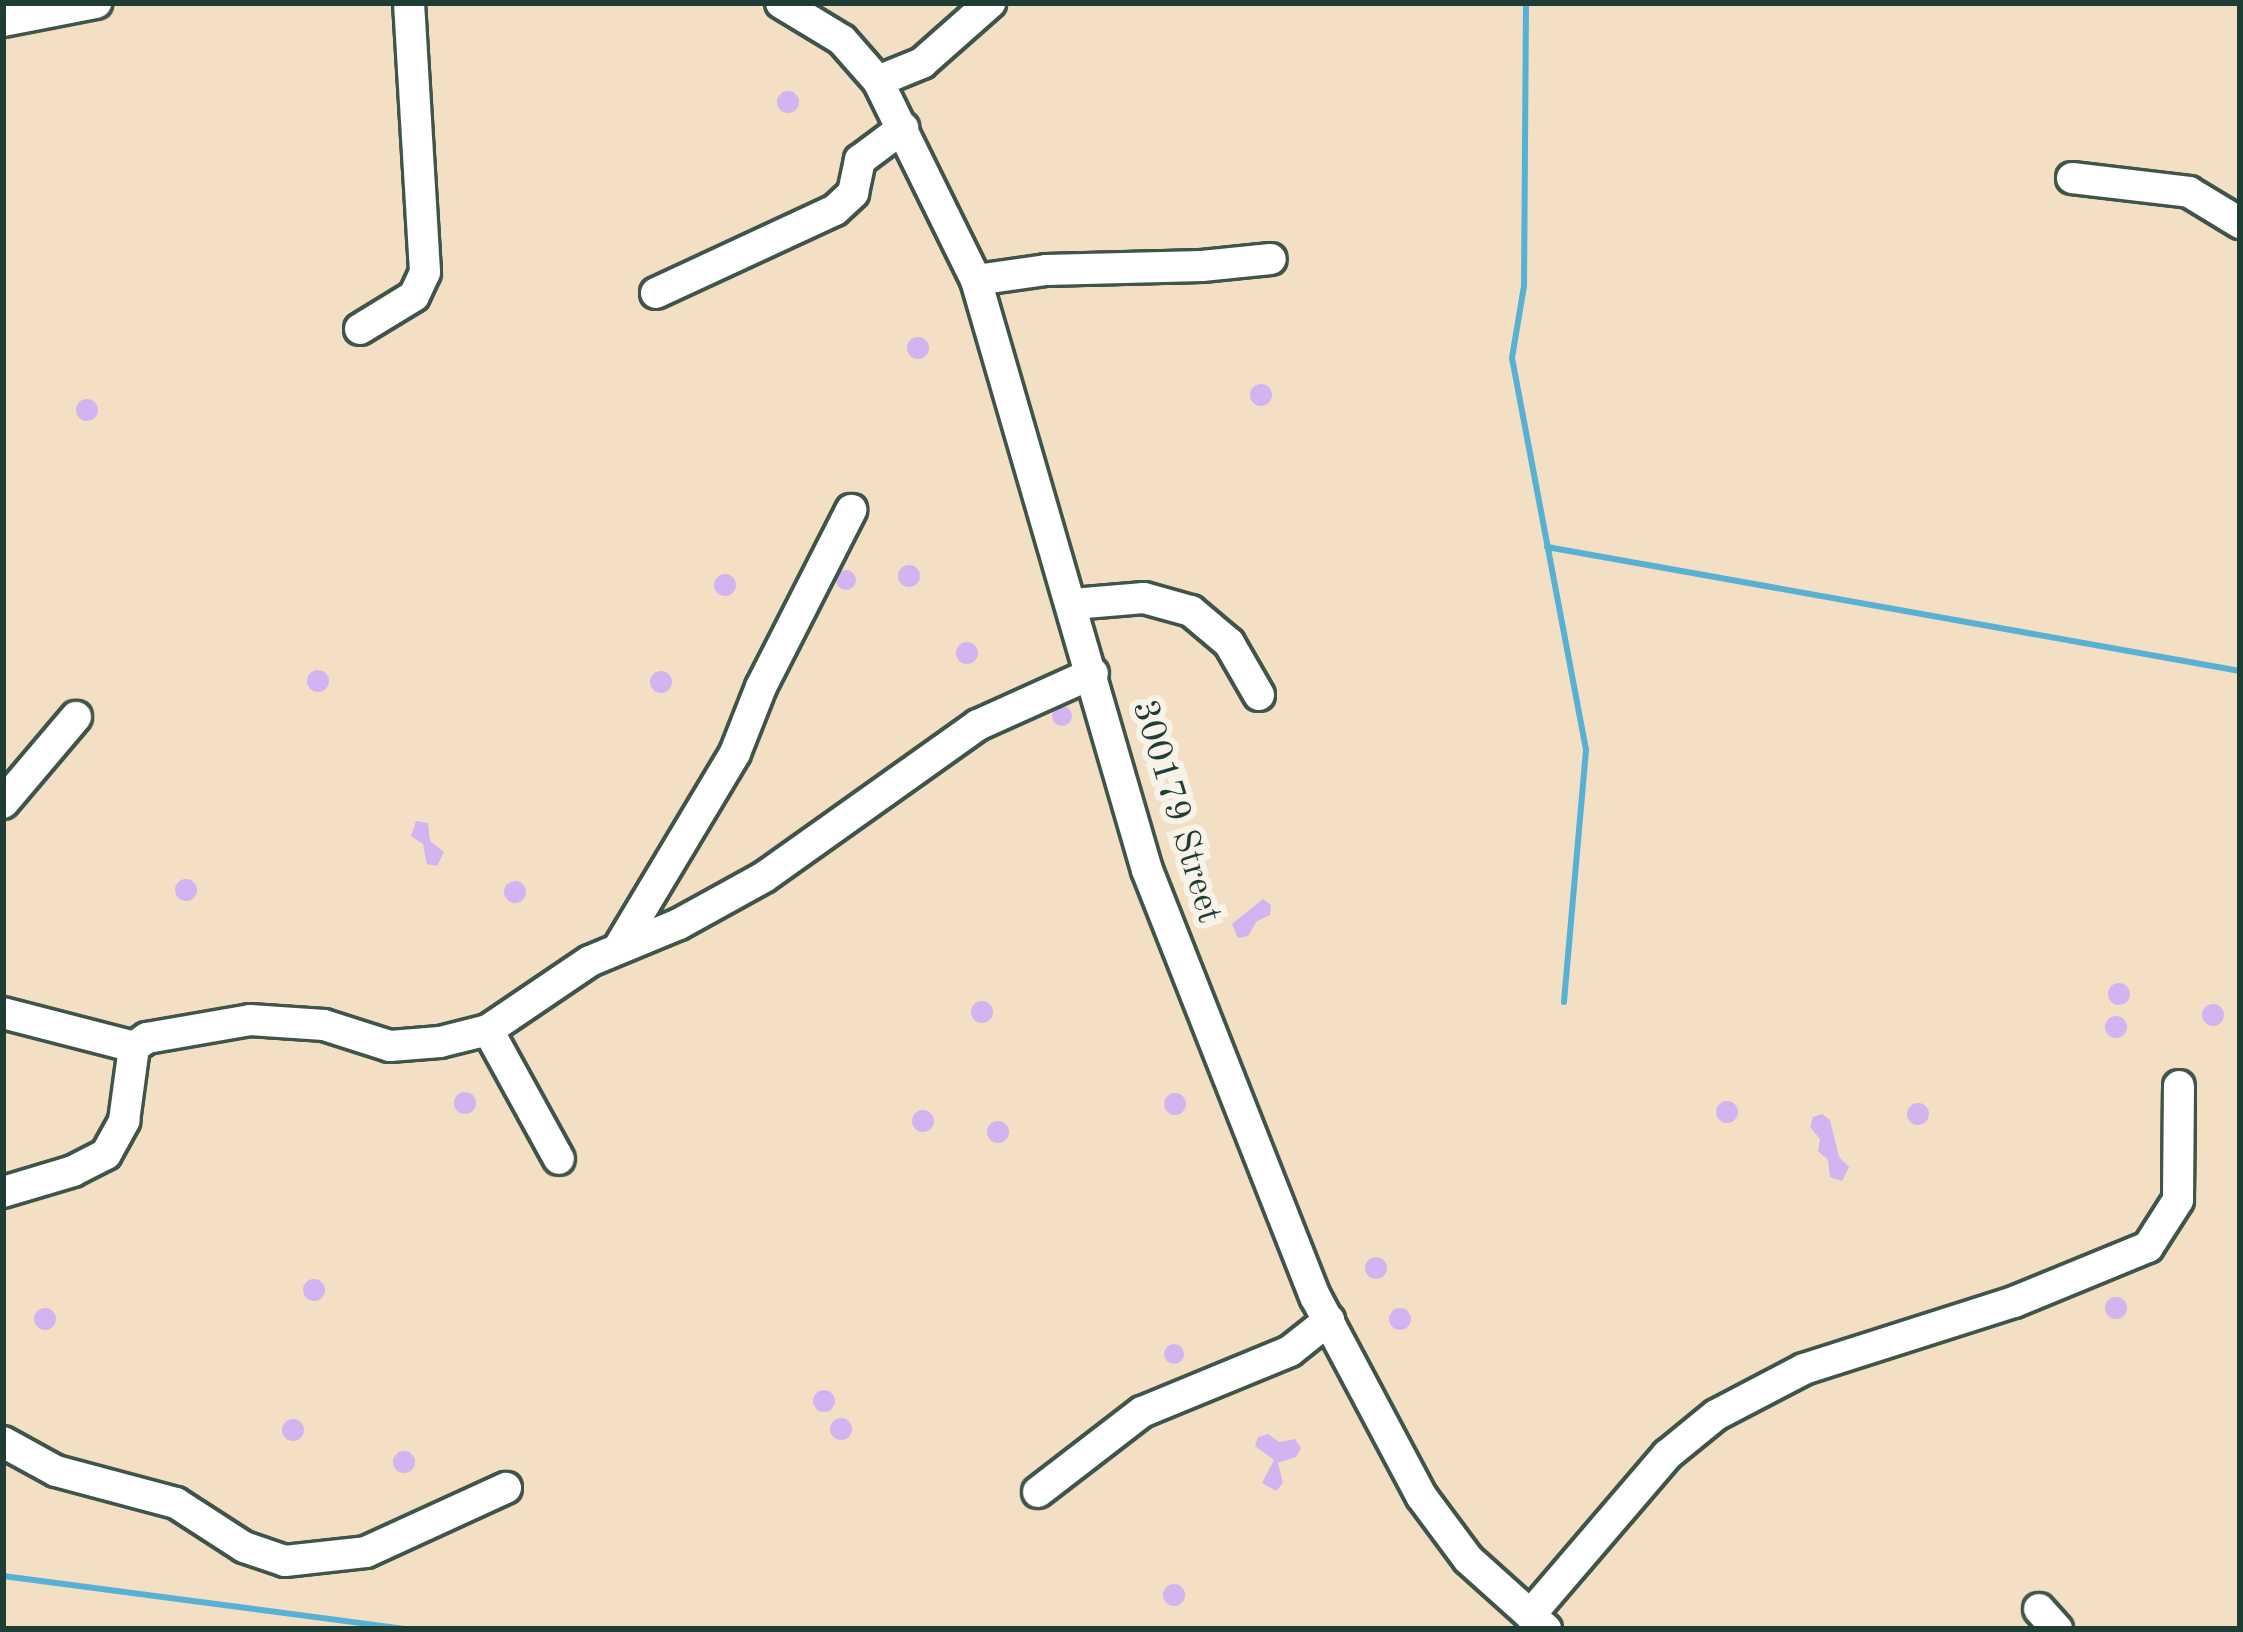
<!DOCTYPE html>
<style>
body{margin:0}
#map{position:relative;width:2243px;height:1632px;overflow:hidden;background:#f3dfc3;font-family:"Old Standard TT",serif}
div>[style]{position:absolute}
.stream>*{height:6px;margin:-3px;padding:0 3px;transform-origin:3px;border-radius:3px;background:#57b1d4}
.building>*{inset:0;background:#d2b4f1}
.round{border-radius:50%}
.roads{filter:drop-shadow(3px 0 #3f5549) drop-shadow(-3px 0 #3f5549) drop-shadow(0 3px #3f5549) drop-shadow(0 -3px #3f5549)}
.minor>*{height:30px;margin:-15px;padding:0 15px;transform-origin:15px;border-radius:15px;background:#fff}
span{translate:-50% -50%;white-space:nowrap;text-align:center;line-height:1.15;-webkit-text-stroke:12px #f7f3e8;paint-order:stroke}
.street-label{font-size:36px;color:#1f3d34}
.frame{position:absolute;inset:0;border:6px solid #1f3d34;pointer-events:none}
</style>
<div id="map">
<div class="stream">
<i style="left:1526px;top:3px;width:283px;rotate:90.4deg"></i>
<i style="left:1524px;top:286px;width:73px;rotate:99.5deg"></i>
<i style="left:1512px;top:358px;width:399px;rotate:79.3deg"></i>
<i style="left:1586px;top:750px;width:253px;rotate:95deg"></i>
<i style="left:1547px;top:547px;width:704px;rotate:10.14deg"></i>
<i style="left:3px;top:1576px;width:405px;rotate:7.5deg"></i>
</div>
<div class="building">
<i class="round" style="left:777px;top:91px;width:22px;height:22px"></i>
<i class="round" style="left:907px;top:337px;width:22px;height:22px"></i>
<i class="round" style="left:1250px;top:384px;width:22px;height:22px"></i>
<i class="round" style="left:76px;top:399px;width:22px;height:22px"></i>
<i class="round" style="left:898px;top:565px;width:22px;height:22px"></i>
<i class="round" style="left:836px;top:570px;width:20px;height:20px"></i>
<i class="round" style="left:714px;top:574px;width:22px;height:22px"></i>
<i class="round" style="left:956px;top:642px;width:22px;height:22px"></i>
<i class="round" style="left:307px;top:670px;width:22px;height:22px"></i>
<i class="round" style="left:650px;top:671px;width:22px;height:22px"></i>
<i class="round" style="left:1052px;top:706px;width:20px;height:20px"></i>
<i style="clip-path:polygon(416px 821px,428px 823px,430px 841px,444px 852px,437px 866px,427px 864px,423px 844px,411px 836px)"></i>
<i class="round" style="left:175px;top:879px;width:22px;height:22px"></i>
<i class="round" style="left:504px;top:881px;width:22px;height:22px"></i>
<i style="clip-path:polygon(1263px 899px,1271px 905px,1270px 915px,1257px 921px,1248px 936px,1238px 938px,1232px 924px)"></i>
<i class="round" style="left:2108px;top:983px;width:22px;height:22px"></i>
<i class="round" style="left:971px;top:1001px;width:22px;height:22px"></i>
<i class="round" style="left:2202px;top:1004px;width:22px;height:22px"></i>
<i class="round" style="left:2105px;top:1016px;width:22px;height:22px"></i>
<i class="round" style="left:454px;top:1092px;width:22px;height:22px"></i>
<i class="round" style="left:1164px;top:1093px;width:22px;height:22px"></i>
<i class="round" style="left:1716px;top:1101px;width:22px;height:22px"></i>
<i class="round" style="left:1907px;top:1103px;width:22px;height:22px"></i>
<i class="round" style="left:912px;top:1110px;width:22px;height:22px"></i>
<i style="clip-path:polygon(1822px 1114px,1830px 1120px,1839px 1157px,1849px 1167px,1842px 1181px,1830px 1177px,1828px 1160px,1818px 1151px,1820px 1139px,1810px 1127px,1813px 1117px)"></i>
<i class="round" style="left:987px;top:1121px;width:22px;height:22px"></i>
<i class="round" style="left:1365px;top:1257px;width:22px;height:22px"></i>
<i class="round" style="left:303px;top:1279px;width:22px;height:22px"></i>
<i class="round" style="left:2105px;top:1297px;width:22px;height:22px"></i>
<i class="round" style="left:34px;top:1308px;width:22px;height:22px"></i>
<i class="round" style="left:1389px;top:1308px;width:22px;height:22px"></i>
<i class="round" style="left:1164px;top:1344px;width:20px;height:20px"></i>
<i class="round" style="left:813px;top:1390px;width:22px;height:22px"></i>
<i class="round" style="left:830px;top:1418px;width:22px;height:22px"></i>
<i class="round" style="left:282px;top:1419px;width:22px;height:22px"></i>
<i style="clip-path:polygon(1268px 1434px,1279px 1442px,1295px 1439px,1301px 1448px,1296px 1457px,1278px 1463px,1283px 1483px,1276px 1491px,1262px 1483px,1274px 1460px,1255px 1446px,1258px 1437px)"></i>
<i class="round" style="left:393px;top:1451px;width:22px;height:22px"></i>
<i class="round" style="left:1163px;top:1584px;width:22px;height:22px"></i>
</div>
<div class="roads">
<div class="minor">
<i style="left:781px;top:3px;width:71px;rotate:31.2deg"></i>
<i style="left:842px;top:40px;width:55px;rotate:48.7deg"></i>
<i style="left:878px;top:81px;width:222px;rotate:63.8deg"></i>
<i style="left:976px;top:280px;width:614px;rotate:73.84deg"></i>
<i style="left:1147px;top:870px;width:460px;rotate:68.5deg"></i>
<i style="left:1316px;top:1298px;width:225px;rotate:62deg"></i>
<i style="left:1422px;top:1497px;width:77px;rotate:53.4deg"></i>
<i style="left:1468px;top:1559px;width:105px;rotate:41.9deg"></i>
<i style="left:3px;top:21px;width:95px;rotate:-11deg"></i>
<i style="left:878px;top:81px;width:48px;rotate:-22.2deg"></i>
<i style="left:922px;top:63px;width:91px;rotate:-41.4deg"></i>
<i style="left:2072px;top:178px;width:118px;rotate:6.8deg"></i>
<i style="left:2189px;top:192px;width:60px;rotate:31.3deg"></i>
<i style="left:976px;top:280px;width:71px;rotate:-8.1deg"></i>
<i style="left:1046px;top:270px;width:156px;rotate:-1.5deg"></i>
<i style="left:1202px;top:266px;width:69px;rotate:-5.8deg"></i>
<i style="left:656px;top:293px;width:197px;rotate:-24.9deg"></i>
<i style="left:835px;top:210px;width:25px;rotate:-43deg"></i>
<i style="left:853px;top:193px;width:34px;rotate:-78deg"></i>
<i style="left:860px;top:160px;width:54px;rotate:-36.7deg"></i>
<i style="left:360px;top:329px;width:63px;rotate:-31.4deg"></i>
<i style="left:414px;top:296px;width:26px;rotate:-65deg"></i>
<i style="left:425px;top:272px;width:269px;rotate:-93.4deg"></i>
<i style="left:1073px;top:604px;width:71px;rotate:-4.8deg"></i>
<i style="left:1144px;top:598px;width:49px;rotate:15.5deg"></i>
<i style="left:1191px;top:611px;width:50px;rotate:40.1deg"></i>
<i style="left:1229px;top:643px;width:60px;rotate:60deg"></i>
<i style="left:3px;top:803px;width:113px;rotate:-49.7deg"></i>
<i style="left:619px;top:947px;width:226px;rotate:-59.1deg"></i>
<i style="left:735px;top:753px;width:71px;rotate:-68.5deg"></i>
<i style="left:761px;top:687px;width:199px;rotate:-63deg"></i>
<i style="left:3px;top:1013px;width:135px;rotate:14.5deg"></i>
<i style="left:488px;top:1030px;width:147px;rotate:61.2deg"></i>
<i style="left:3px;top:1192px;width:73px;rotate:-16.7deg"></i>
<i style="left:73px;top:1171px;width:37px;rotate:-27deg"></i>
<i style="left:106px;top:1154px;width:38px;rotate:-61deg"></i>
<i style="left:124px;top:1121px;width:75px;rotate:-82.3deg"></i>
<i style="left:134px;top:1047px;width:16px;rotate:-35deg"></i>
<i style="left:147px;top:1038px;width:105px;rotate:-9.9deg"></i>
<i style="left:250px;top:1020px;width:74px;rotate:3.9deg"></i>
<i style="left:324px;top:1025px;width:69px;rotate:17.7deg"></i>
<i style="left:390px;top:1046px;width:50px;rotate:-4.6deg"></i>
<i style="left:440px;top:1042px;width:49px;rotate:-14deg"></i>
<i style="left:488px;top:1030px;width:123px;rotate:-34.1deg"></i>
<i style="left:590px;top:961px;width:96px;rotate:-22.6deg"></i>
<i style="left:679px;top:924px;width:97px;rotate:-28.9deg"></i>
<i style="left:764px;top:877px;width:262px;rotate:-35.4deg"></i>
<i style="left:978px;top:725px;width:126px;rotate:-24.3deg"></i>
<i style="left:3px;top:1442px;width:60px;rotate:28.7deg"></i>
<i style="left:56px;top:1471px;width:124px;rotate:14.9deg"></i>
<i style="left:176px;top:1503px;width:81px;rotate:32.9deg"></i>
<i style="left:244px;top:1547px;width:43px;rotate:18.9deg"></i>
<i style="left:285px;top:1561px;width:81px;rotate:-6.3deg"></i>
<i style="left:366px;top:1552px;width:154px;rotate:-24.6deg"></i>
<i style="left:1038px;top:1492px;width:131px;rotate:-37.6deg"></i>
<i style="left:1142px;top:1412px;width:160px;rotate:-22.4deg"></i>
<i style="left:1290px;top:1351px;width:50px;rotate:-38.5deg"></i>
<i style="left:2039px;top:1609px;width:27px;rotate:48deg"></i>
<i style="left:1530px;top:1615px;width:211px;rotate:-49.4deg"></i>
<i style="left:1667px;top:1455px;width:63px;rotate:-39.2deg"></i>
<i style="left:1716px;top:1415px;width:99px;rotate:-27.6deg"></i>
<i style="left:1804px;top:1369px;width:220px;rotate:-17.7deg"></i>
<i style="left:2014px;top:1302px;width:145px;rotate:-22.3deg"></i>
<i style="left:2148px;top:1247px;width:56px;rotate:-57.4deg"></i>
<i style="left:2178px;top:1200px;width:114px;rotate:-89.5deg"></i>
</div>
</div>
<div class="street-label">
<span style="left:1175px;top:812px;rotate:73deg">300179 Street</span>
</div>
<div class="frame"></div>
</div>
